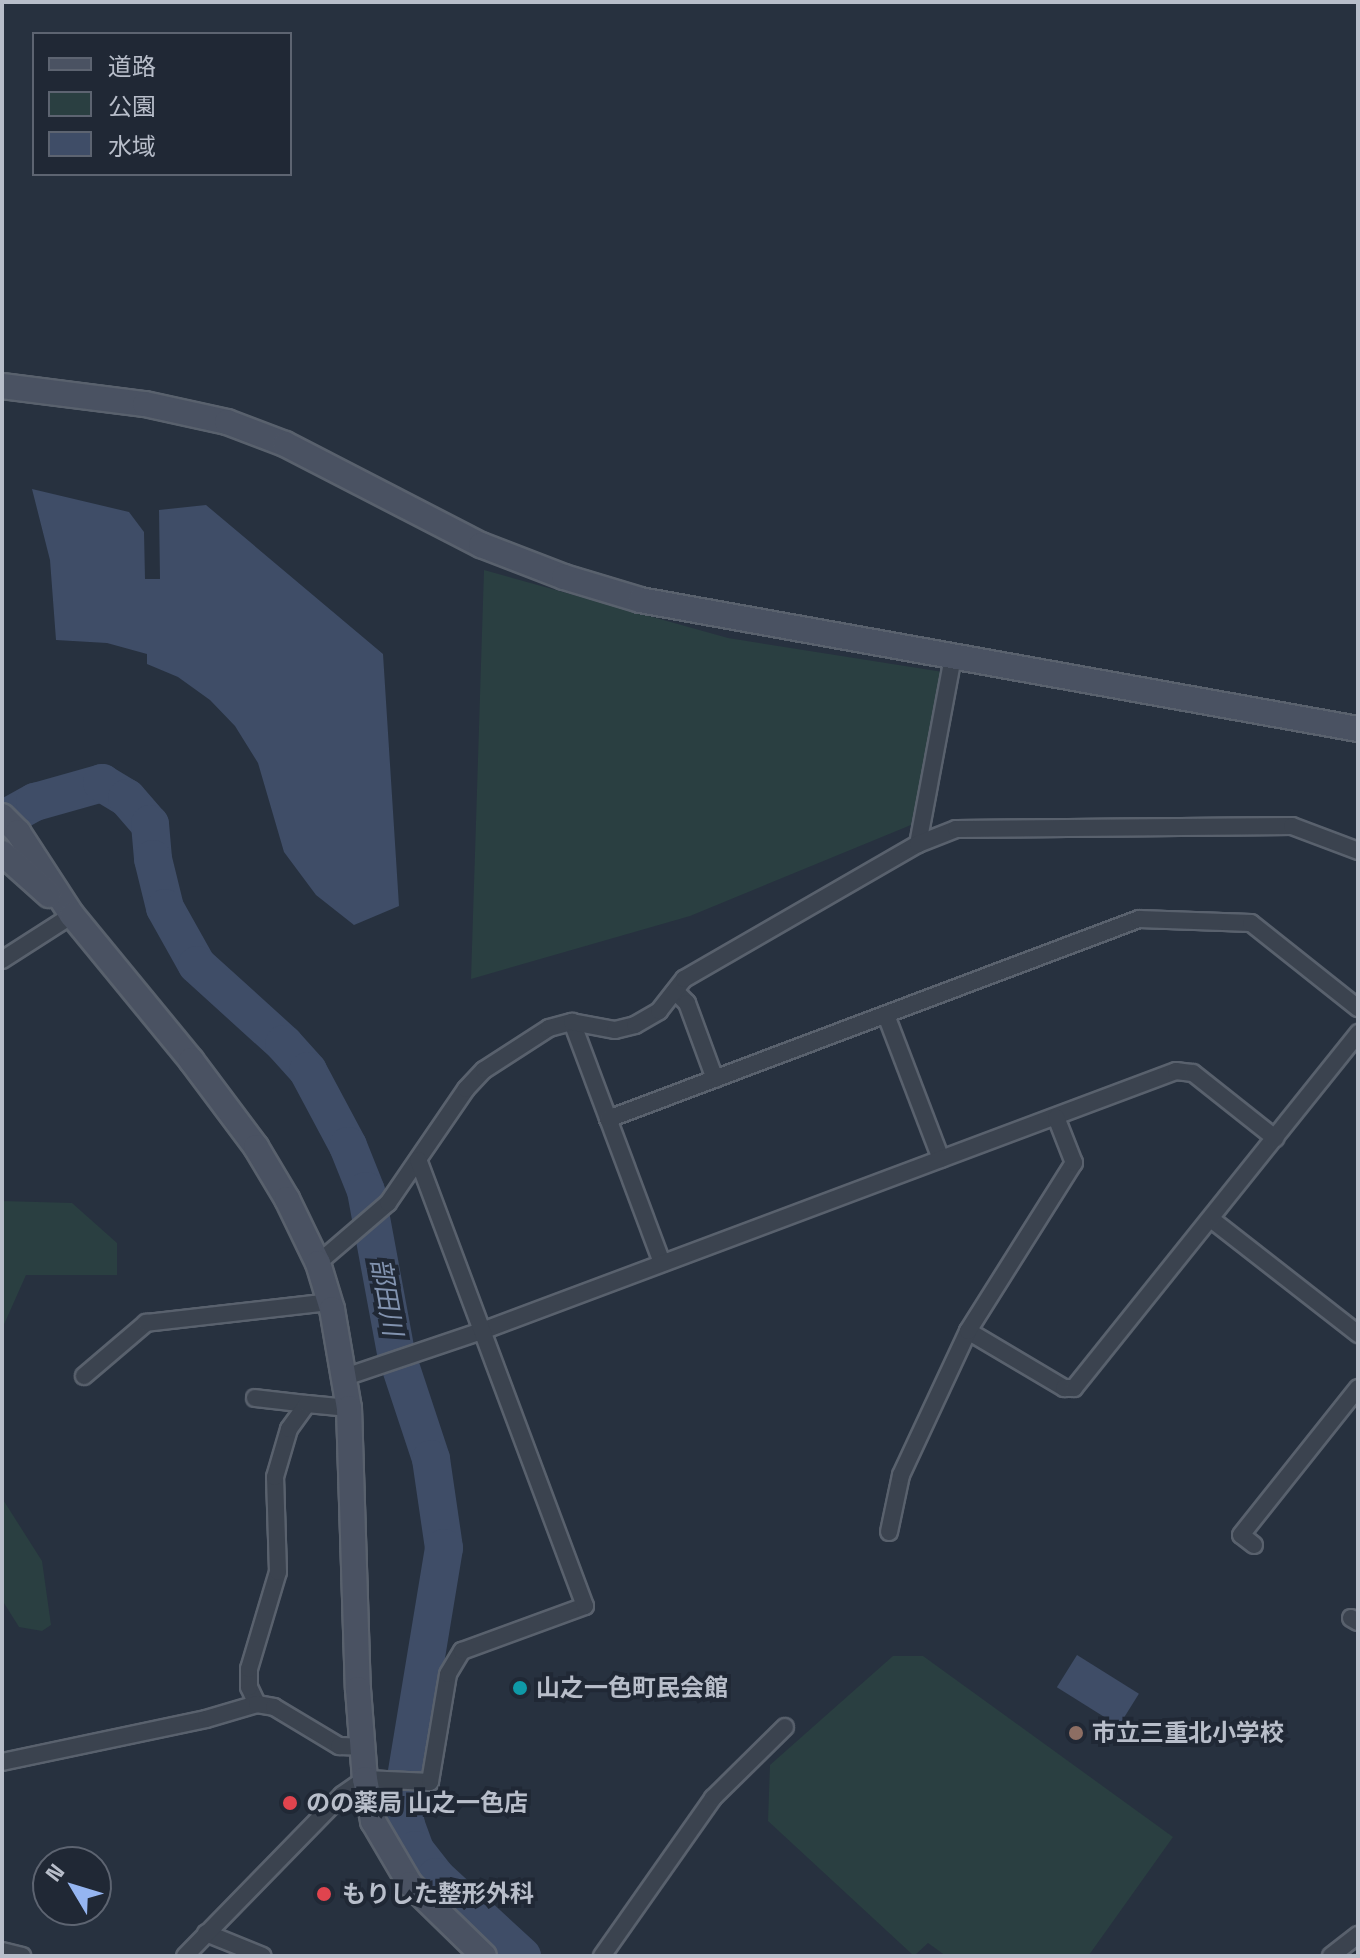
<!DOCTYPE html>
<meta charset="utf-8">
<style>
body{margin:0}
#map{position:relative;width:1360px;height:1958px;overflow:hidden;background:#27313f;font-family:"Space Grotesk","Noto Sans JP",sans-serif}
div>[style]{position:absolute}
.green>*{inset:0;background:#2a3f41}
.water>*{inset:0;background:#3f4d67;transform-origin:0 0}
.river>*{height:38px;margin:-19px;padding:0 19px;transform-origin:19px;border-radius:19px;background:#3f4d67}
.roads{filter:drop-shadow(2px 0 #59616d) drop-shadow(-2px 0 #59616d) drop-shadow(0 2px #59616d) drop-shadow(0 -2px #59616d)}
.street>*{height:16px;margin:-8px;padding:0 8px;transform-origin:8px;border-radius:8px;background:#3b434f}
.secondary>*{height:24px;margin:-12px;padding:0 12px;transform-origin:12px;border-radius:12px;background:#4a5262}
.dots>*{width:22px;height:22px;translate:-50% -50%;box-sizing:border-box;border:4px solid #202835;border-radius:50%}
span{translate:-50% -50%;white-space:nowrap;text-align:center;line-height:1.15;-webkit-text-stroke:8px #202835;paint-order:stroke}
.poi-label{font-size:24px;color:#b8beca;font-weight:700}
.left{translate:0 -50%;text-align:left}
.water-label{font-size:26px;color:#8293af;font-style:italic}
.frame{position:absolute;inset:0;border:4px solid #b8beca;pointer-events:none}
.legend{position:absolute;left:32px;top:32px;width:260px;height:144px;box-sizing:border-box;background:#202835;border:2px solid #5d6471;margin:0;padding:10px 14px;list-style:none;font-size:24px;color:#b8beca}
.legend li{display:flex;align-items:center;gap:16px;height:40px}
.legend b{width:40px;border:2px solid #5d6471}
.north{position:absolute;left:32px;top:1846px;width:80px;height:80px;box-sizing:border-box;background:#202835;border:2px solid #5d6471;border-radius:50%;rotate:308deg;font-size:22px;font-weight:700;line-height:32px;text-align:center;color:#b8beca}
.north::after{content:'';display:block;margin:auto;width:28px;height:36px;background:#95b5f1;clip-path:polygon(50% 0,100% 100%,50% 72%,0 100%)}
</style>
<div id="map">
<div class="green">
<i style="clip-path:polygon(484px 570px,728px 638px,943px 672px,911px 825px,690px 916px,471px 979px)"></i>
<i style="clip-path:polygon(2px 1201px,72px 1203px,117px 1243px,117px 1275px,26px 1275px,2px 1329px)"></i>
<i style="clip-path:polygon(2px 1498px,42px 1561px,51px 1625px,42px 1631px,19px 1627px,2px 1600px)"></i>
<i style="clip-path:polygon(893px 1656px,923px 1656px,1173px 1837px,1089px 1955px,946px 1956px,928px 1943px,914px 1956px,768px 1821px,770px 1765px)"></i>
</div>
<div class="water">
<i style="clip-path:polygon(32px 489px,129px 512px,144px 532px,145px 579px,160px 579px,159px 510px,206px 505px,383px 654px,399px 906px,354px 925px,316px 895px,284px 852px,258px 763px,235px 726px,210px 700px,178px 677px,147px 664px,147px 654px,107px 643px,56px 640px,50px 560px)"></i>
<i style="left:1077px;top:1655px;width:73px;height:38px;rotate:32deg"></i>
</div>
<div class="river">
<i style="left:2px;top:820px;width:38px;rotate:-29deg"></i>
<i style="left:35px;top:802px;width:70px;rotate:-15.8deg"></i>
<i style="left:102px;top:783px;width:29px;rotate:31deg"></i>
<i style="left:127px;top:798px;width:35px;rotate:49deg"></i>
<i style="left:150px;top:824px;width:35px;rotate:85deg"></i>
<i style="left:153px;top:859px;width:50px;rotate:76.2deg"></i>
<i style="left:165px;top:908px;width:65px;rotate:60.7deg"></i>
<i style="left:197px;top:965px;width:118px;rotate:42.2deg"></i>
<i style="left:284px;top:1044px;width:36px;rotate:48deg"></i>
<i style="left:308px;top:1071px;width:85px;rotate:61.9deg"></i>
<i style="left:348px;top:1146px;width:48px;rotate:68.2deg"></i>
<i style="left:366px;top:1191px;width:165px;rotate:79.5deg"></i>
<i style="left:396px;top:1353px;width:112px;rotate:71.7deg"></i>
<i style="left:431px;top:1459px;width:90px;rotate:81.7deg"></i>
<i style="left:444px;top:1548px;width:257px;rotate:99.4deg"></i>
<i style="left:402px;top:1802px;width:23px;rotate:80deg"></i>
<i style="left:406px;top:1825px;width:27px;rotate:70deg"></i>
<i style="left:415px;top:1850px;width:34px;rotate:52deg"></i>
<i style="left:436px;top:1877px;width:117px;rotate:42.6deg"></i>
</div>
<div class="roads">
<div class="street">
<i style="left:918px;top:844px;width:190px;rotate:-79.4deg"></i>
<i style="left:2px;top:960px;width:83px;rotate:-32.7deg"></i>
<i style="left:675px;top:991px;width:17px;rotate:45deg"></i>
<i style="left:687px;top:1003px;width:81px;rotate:69.8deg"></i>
<i style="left:886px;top:1015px;width:154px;rotate:69.1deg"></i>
<i style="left:572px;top:1022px;width:257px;rotate:69.5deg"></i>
<i style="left:608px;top:1119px;width:567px;rotate:-20.64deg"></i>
<i style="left:1139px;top:919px;width:112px;rotate:2deg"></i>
<i style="left:1251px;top:923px;width:137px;rotate:38.5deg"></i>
<i style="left:1211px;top:1219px;width:187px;rotate:38deg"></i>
<i style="left:318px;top:1263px;width:92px;rotate:-40.6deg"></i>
<i style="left:388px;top:1203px;width:138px;rotate:-55.6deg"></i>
<i style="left:466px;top:1089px;width:26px;rotate:-47deg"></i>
<i style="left:484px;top:1070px;width:77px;rotate:-32.9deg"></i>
<i style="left:549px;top:1028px;width:24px;rotate:-15deg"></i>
<i style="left:572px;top:1022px;width:44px;rotate:10.5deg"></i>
<i style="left:615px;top:1030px;width:21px;rotate:-14deg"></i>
<i style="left:635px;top:1025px;width:28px;rotate:-30deg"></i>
<i style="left:659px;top:1011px;width:41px;rotate:-52deg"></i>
<i style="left:684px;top:979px;width:270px;rotate:-30deg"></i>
<i style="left:918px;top:844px;width:41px;rotate:-21.5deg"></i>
<i style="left:956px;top:829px;width:336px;rotate:-0.5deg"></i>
<i style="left:1292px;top:826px;width:71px;rotate:20.7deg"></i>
<i style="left:968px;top:1331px;width:112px;rotate:30.7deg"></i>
<i style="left:1064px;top:1388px;width:10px"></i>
<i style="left:1074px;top:1388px;width:455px;rotate:-51.3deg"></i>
<i style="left:84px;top:1376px;width:82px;rotate:-40.5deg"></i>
<i style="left:146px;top:1323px;width:185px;rotate:-6.5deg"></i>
<i style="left:345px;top:1377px;width:145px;rotate:-18.6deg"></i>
<i style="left:482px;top:1331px;width:741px;rotate:-20.54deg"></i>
<i style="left:1176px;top:1071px;width:17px;rotate:7deg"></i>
<i style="left:1193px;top:1073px;width:105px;rotate:38.4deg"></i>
<i style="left:255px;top:1398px;width:52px;rotate:6.6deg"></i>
<i style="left:889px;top:1532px;width:58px;rotate:-78.1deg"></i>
<i style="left:901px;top:1475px;width:159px;rotate:-65deg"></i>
<i style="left:968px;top:1331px;width:199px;rotate:-57.8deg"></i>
<i style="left:1074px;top:1163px;width:49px;rotate:-111.4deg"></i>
<i style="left:1254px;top:1545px;width:16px;rotate:-142deg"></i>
<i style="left:1241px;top:1535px;width:188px;rotate:-51.5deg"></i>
<i style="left:1351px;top:1618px;width:8px;rotate:30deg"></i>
<i style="left:257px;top:1704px;width:19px;rotate:-115deg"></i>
<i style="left:249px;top:1687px;width:18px;rotate:-90deg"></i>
<i style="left:249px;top:1669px;width:101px;rotate:-73.4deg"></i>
<i style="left:278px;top:1572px;width:95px;rotate:-91.8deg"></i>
<i style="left:275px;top:1477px;width:50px;rotate:-73.7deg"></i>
<i style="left:289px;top:1429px;width:31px;rotate:-54deg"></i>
<i style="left:307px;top:1404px;width:42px;rotate:5.4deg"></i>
<i style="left:2px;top:1762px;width:208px;rotate:-11.9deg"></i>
<i style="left:206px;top:1719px;width:53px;rotate:-16.4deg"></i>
<i style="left:257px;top:1704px;width:17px;rotate:10deg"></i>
<i style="left:274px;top:1707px;width:76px;rotate:31deg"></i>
<i style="left:339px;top:1746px;width:23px;rotate:2deg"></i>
<i style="left:206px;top:1933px;width:61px;rotate:22deg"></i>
<i style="left:2px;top:1951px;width:21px;rotate:14deg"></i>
<i style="left:185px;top:1956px;width:225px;rotate:-45.7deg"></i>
<i style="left:342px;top:1795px;width:28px;rotate:-35deg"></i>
<i style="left:365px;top:1779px;width:65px;rotate:2.6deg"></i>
<i style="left:430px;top:1782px;width:109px;rotate:-80.5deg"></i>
<i style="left:448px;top:1674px;width:27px;rotate:-59deg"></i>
<i style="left:462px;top:1651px;width:131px;rotate:-20.1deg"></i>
<i style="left:585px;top:1606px;width:476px;rotate:-110.5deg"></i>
<i style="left:602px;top:1956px;width:193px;rotate:-54.9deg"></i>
<i style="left:713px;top:1798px;width:101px;rotate:-44.6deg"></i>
<i style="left:1331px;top:1956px;width:34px;rotate:-38deg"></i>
</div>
<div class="secondary">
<i style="left:2px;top:386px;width:144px;rotate:7.2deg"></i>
<i style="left:145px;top:404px;width:84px;rotate:12.4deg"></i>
<i style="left:227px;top:422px;width:62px;rotate:20.8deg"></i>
<i style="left:285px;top:444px;width:220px;rotate:27.3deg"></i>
<i style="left:481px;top:545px;width:89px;rotate:21.1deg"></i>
<i style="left:564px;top:577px;width:79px;rotate:16.8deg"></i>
<i style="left:640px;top:600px;width:729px;rotate:10.19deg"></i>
<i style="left:2px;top:816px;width:23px;rotate:45deg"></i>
<i style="left:18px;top:832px;width:99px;rotate:57deg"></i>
<i style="left:72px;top:915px;width:188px;rotate:50.6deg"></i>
<i style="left:191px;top:1060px;width:109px;rotate:53.2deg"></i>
<i style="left:256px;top:1147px;width:61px;rotate:59.2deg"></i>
<i style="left:287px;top:1199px;width:71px;rotate:64.2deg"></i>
<i style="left:318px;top:1263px;width:48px;rotate:73.1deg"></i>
<i style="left:332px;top:1309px;width:100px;rotate:80.3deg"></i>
<i style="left:349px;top:1408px;width:281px;rotate:88.2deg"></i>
<i style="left:358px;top:1689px;width:90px;rotate:85.6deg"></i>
<i style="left:365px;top:1779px;width:43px;rotate:79.2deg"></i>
<i style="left:373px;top:1821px;width:73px;rotate:59.6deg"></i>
<i style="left:410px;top:1884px;width:103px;rotate:44.2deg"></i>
<i style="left:2px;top:853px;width:63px;rotate:41.8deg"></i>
</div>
</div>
<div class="dots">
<i style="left:520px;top:1688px;background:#0f9aa8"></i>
<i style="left:1076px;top:1733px;background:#8d6e63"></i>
<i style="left:290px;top:1803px;background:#e0444e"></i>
<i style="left:324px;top:1894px;background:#e0444e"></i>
</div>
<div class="poi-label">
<span class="left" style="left:536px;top:1688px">山之一色町民会館</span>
<span class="left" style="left:1092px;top:1733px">市立三重北小学校</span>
<span class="left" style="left:306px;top:1803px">のの薬局 山之一色店</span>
<span class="left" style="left:342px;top:1894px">もりした整形外科</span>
</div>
<div class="water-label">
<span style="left:386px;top:1297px;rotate:80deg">部田川</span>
</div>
<div class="frame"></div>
<ul class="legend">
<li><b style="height:10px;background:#4a5262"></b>道路</li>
<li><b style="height:22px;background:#2a3f41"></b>公園</li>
<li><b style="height:22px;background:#3f4d67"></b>水域</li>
</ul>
<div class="north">N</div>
</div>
